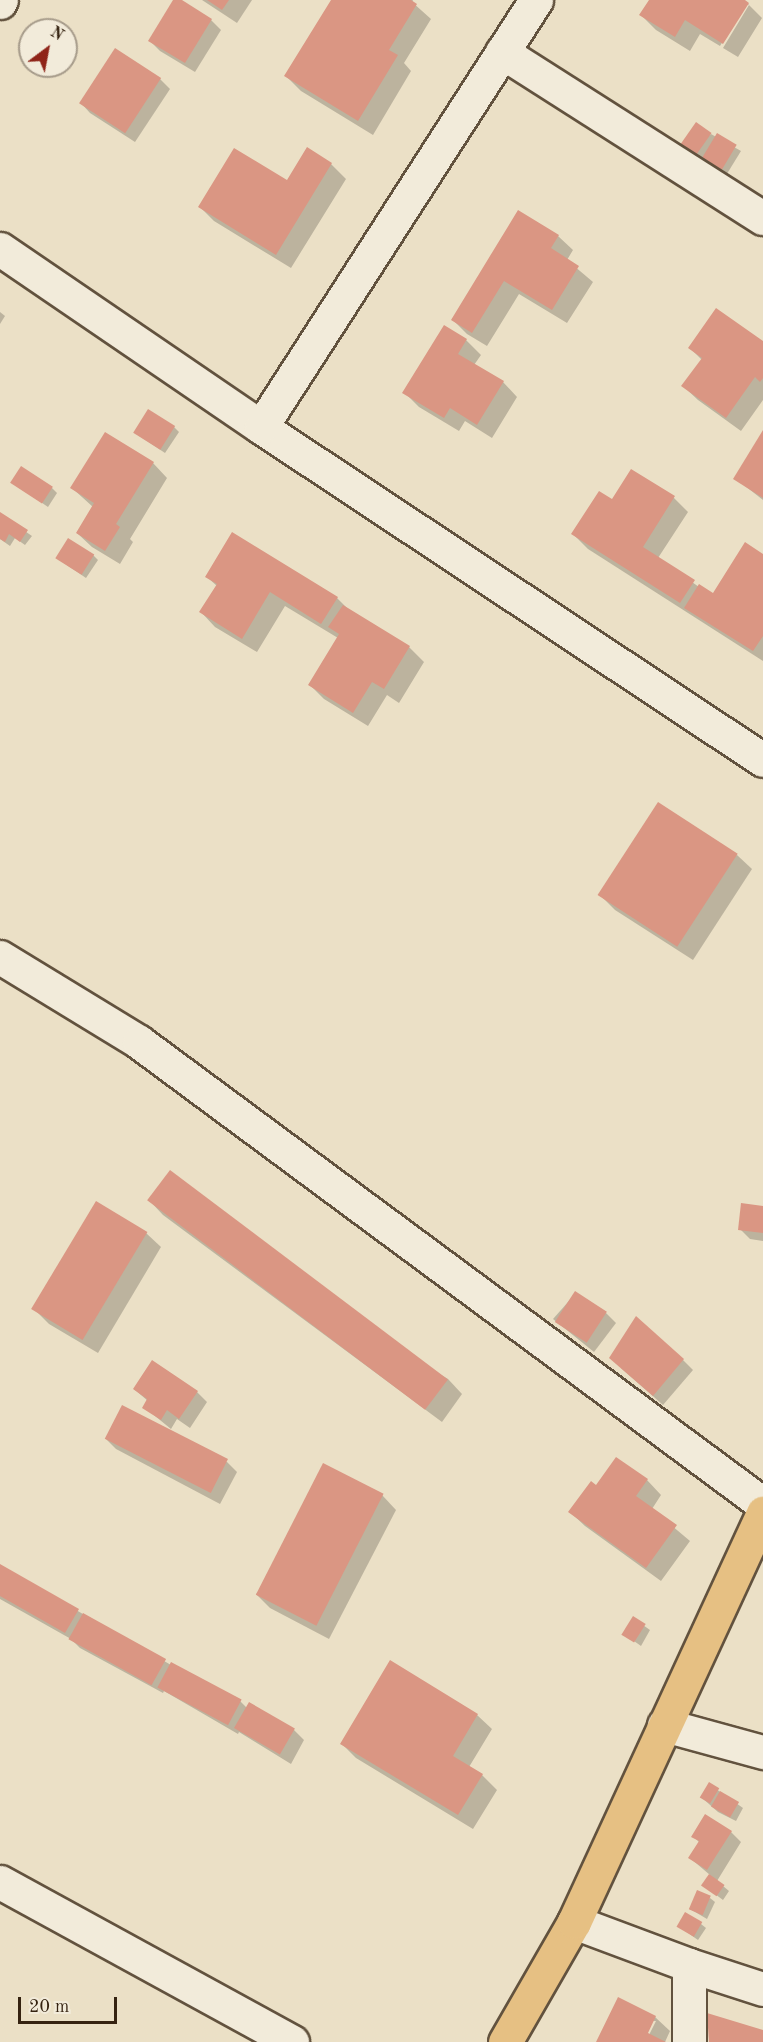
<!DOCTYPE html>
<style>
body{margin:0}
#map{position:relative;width:763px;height:2042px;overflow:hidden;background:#ebe0c6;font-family:"Old Standard TT",serif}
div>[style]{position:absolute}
.shadow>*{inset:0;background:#0003}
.building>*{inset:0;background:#da9683;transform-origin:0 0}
.roads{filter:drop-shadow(2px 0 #62523e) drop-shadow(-2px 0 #62523e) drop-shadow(0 2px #62523e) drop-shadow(0 -2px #62523e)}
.minor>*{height:33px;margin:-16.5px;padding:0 16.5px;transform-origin:16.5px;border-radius:16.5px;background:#f2ebda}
.major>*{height:33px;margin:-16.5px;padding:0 16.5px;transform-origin:16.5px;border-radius:16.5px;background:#e6c083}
span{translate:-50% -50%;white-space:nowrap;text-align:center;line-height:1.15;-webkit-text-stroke:5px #f2ebda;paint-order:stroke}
.north{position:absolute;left:18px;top:18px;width:60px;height:60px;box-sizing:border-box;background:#f2ebda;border:2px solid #a69b8a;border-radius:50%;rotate:32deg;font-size:16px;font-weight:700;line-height:24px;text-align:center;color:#352311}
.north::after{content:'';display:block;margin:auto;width:21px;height:27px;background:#8f2418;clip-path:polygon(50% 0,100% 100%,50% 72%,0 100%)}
.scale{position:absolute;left:18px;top:1997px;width:99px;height:27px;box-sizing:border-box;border:3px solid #352311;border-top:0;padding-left:8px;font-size:18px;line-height:21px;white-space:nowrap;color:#352311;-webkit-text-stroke:4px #f2ebda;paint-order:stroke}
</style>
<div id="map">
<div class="shadow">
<i style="clip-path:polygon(175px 0,211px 20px,221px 30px,195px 72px,160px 51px,150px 41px)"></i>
<i style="clip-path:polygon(202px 0,252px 0,237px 23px)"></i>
<i style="clip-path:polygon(333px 0,413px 0,412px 2px,431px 19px,404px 63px,411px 71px,373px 135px,301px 91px,286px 76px)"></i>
<i style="clip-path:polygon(650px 0,742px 0,748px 4px,762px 18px,738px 57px,723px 48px,749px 5px,745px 5px,720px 46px,700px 34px,690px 51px,656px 30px,641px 15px)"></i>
<i style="clip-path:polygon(115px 50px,160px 79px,170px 89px,135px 142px,90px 113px,81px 103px)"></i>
<i style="clip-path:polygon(711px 134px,741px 151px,725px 177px,686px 153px)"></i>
<i style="clip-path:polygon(308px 149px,331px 164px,346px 179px,291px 268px,214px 221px,200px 207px,288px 182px)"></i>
<i style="clip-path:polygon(558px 236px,573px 250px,567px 260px,593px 282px,567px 323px,519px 294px,487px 346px,467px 334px,453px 320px)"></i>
<i style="clip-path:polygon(0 312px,5px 316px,0 324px)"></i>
<i style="clip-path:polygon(466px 340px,481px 355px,474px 365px,503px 382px,517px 397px,492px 438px,465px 421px,459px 431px,419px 407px,404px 392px)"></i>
<i style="clip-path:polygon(763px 343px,763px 400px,741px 431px,698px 400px,683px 386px,702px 360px,690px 348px)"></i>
<i style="clip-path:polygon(174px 427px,179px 432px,165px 453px,135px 433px)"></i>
<i style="clip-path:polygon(763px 433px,763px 500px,735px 478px)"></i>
<i style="clip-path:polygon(153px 463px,167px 478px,130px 539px,133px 542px,120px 564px,92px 547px,77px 533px,93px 507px,72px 488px)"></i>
<i style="clip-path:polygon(13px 483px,52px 488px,57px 493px,48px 507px)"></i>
<i style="clip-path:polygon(674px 498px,688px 512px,658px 558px,699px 587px,713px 595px,763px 556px,763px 661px,588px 549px,573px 534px,613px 501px)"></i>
<i style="clip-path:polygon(0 514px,32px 536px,25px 545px,15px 538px,10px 546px,0 539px)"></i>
<i style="clip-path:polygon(93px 555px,98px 560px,86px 578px,58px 559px)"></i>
<i style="clip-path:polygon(207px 577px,337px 598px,349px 610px,409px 647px,424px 662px,399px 703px,387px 695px,368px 726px,324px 699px,310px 685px,338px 638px,285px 606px,257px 652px,215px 627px,201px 612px,217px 586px)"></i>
<i style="clip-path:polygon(737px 855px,752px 869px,693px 960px,615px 910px,600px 895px)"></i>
<i style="clip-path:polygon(149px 1200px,448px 1379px,462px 1394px,442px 1422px,163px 1215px)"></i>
<i style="clip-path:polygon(763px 1207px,763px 1241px,750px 1239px,740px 1229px)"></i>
<i style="clip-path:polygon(146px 1233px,161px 1247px,98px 1353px,49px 1324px,34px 1309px)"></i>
<i style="clip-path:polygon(576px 1293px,606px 1313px,616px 1323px,594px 1352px,553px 1319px)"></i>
<i style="clip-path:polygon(683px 1360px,693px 1370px,663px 1405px,621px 1368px)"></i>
<i style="clip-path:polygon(134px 1389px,197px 1392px,207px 1402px,190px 1428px,177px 1419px,171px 1429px,144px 1407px,148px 1401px)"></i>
<i style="clip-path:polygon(106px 1439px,227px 1462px,237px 1472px,220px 1504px,116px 1449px)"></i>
<i style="clip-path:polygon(647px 1480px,661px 1495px,652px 1509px,690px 1541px,661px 1581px,585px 1526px,570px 1512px,597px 1487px)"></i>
<i style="clip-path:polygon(382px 1495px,396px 1510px,329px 1639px,270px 1608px,256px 1594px)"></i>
<i style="clip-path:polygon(0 1566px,171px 1665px,240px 1701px,247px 1708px,249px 1704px,294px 1730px,304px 1740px,291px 1764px,239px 1732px,238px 1734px,164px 1691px,163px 1693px,80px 1648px,71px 1639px,0 1599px)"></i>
<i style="clip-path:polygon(633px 1618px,650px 1630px,641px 1646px,624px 1634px)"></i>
<i style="clip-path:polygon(477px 1715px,492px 1729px,469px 1767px,482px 1775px,497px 1790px,473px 1829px,356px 1758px,342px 1744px)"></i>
<i style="clip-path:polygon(709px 1784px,743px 1808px,736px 1821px,718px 1812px,701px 1797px)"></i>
<i style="clip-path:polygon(731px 1832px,741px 1842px,717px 1881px,729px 1891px,723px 1900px,703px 1885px,710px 1875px,690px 1858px,700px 1843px,693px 1836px)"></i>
<i style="clip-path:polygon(710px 1898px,715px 1902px,707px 1919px,690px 1909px)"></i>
<i style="clip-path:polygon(701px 1924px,706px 1928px,698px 1940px,678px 1926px)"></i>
<i style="clip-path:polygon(evenodd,655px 2017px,670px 2031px,665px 2042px,597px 2042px,655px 2017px,652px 2021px,656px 2021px,646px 2041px,643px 2039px,652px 2021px)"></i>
</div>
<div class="building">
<i style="clip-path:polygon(173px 0,182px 0,212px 19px,185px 63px,148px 41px)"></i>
<i style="clip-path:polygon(207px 0,229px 0,222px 10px)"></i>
<i style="clip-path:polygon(331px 0,411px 0,417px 4px,389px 50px,398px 55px,358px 121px,284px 76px)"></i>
<i style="clip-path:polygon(649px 0,745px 0,749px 3px,723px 44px,685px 20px,675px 37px,639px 15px)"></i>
<i style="left:115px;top:48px;width:55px;height:66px;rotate:33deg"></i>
<i style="left:696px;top:122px;width:19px;height:31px;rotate:35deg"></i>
<i style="left:717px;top:133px;width:23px;height:33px;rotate:31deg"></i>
<i style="clip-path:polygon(307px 147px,332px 163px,276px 255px,198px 207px,234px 148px,287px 180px)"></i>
<i style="clip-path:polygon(518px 210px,559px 235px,551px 248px,579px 266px,552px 310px,504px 281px,472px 333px,451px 320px)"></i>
<i style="clip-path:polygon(716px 308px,763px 341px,763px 378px,760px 382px,755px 377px,726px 418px,681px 386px,702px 358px,688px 348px)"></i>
<i style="clip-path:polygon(444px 325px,467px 339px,458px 354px,504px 381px,477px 425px,450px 408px,444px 418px,402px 393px)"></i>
<i style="left:148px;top:409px;width:32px;height:28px;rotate:32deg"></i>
<i style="clip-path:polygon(763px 430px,763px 498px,733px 479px)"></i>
<i style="clip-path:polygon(105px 432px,154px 462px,116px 524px,120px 527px,105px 551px,76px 533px,94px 503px,70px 488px)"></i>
<i style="left:21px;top:466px;width:38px;height:20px;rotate:33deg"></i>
<i style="clip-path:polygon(631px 469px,675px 496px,643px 547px,695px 580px,680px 603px,571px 534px,599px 491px,612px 499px)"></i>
<i style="clip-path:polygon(0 512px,28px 530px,20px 542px,9px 534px,5px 542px,0 539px)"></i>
<i style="clip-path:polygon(232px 532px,338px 597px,321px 624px,270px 592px,242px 639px,199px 612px,217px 584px,205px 577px)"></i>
<i style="left:68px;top:538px;width:31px;height:24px;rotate:32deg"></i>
<i style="clip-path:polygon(745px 542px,763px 554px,763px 636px,753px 651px,684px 608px,699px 584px,713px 593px)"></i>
<i style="clip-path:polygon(343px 605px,410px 646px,384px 689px,372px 682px,353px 713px,308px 685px,339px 634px,328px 627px)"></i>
<i style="left:658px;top:802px;width:95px;height:111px;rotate:33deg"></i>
<i style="left:170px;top:1170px;width:348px;height:38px;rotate:37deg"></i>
<i style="left:96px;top:1201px;width:60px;height:126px;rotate:31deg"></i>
<i style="clip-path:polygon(741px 1203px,763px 1206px,763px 1233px,738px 1230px)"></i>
<i style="left:575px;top:1291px;width:38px;height:37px;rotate:33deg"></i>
<i style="clip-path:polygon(636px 1316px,684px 1359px,653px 1396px,609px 1358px)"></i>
<i style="clip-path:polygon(152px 1360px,198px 1391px,179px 1419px,167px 1410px,161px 1420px,142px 1408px,147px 1399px,133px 1389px)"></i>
<i style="left:122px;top:1405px;width:119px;height:38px;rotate:27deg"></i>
<i style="clip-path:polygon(616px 1457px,648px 1479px,636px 1496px,677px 1525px,646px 1568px,568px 1512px,591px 1481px,596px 1485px)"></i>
<i style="left:323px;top:1463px;width:68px;height:148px;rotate:27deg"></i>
<i style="clip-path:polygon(0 1564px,79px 1609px,65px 1633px,0 1596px)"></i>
<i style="left:83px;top:1613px;width:95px;height:30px;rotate:29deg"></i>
<i style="left:633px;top:1616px;width:15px;height:22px;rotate:32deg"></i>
<i style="clip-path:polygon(390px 1660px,478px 1714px,453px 1756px,483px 1774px,458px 1815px,340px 1744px)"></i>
<i style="left:171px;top:1662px;width:80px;height:29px;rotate:28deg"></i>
<i style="left:249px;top:1702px;width:53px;height:30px;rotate:30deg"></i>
<i style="left:709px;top:1782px;width:12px;height:18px;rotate:31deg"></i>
<i style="left:720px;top:1791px;width:22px;height:18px;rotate:30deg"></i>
<i style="clip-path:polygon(705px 1814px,732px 1831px,707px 1870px,688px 1858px,699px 1841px,691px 1837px)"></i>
<i style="left:709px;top:1874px;width:19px;height:14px;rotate:35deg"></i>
<i style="left:697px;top:1890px;width:15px;height:21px;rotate:23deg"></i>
<i style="left:685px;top:1912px;width:20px;height:17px;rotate:30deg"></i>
<i style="clip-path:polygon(618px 1997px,656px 2016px,648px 2033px,666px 2042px,596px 2042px)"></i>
<i style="clip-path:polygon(707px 2013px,763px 2030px,763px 2042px,709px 2042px)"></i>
</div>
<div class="roads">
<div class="minor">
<i style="left:0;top:2px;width:2px;rotate:-63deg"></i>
<i style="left:502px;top:52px;width:309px;rotate:32.5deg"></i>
<i style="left:0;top:249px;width:316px;rotate:34.3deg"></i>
<i style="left:261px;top:427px;width:602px;rotate:33.56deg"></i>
<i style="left:261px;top:427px;width:508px;rotate:-57.22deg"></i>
<i style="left:0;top:957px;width:163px;rotate:31.4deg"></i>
<i style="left:139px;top:1042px;width:776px;rotate:36.52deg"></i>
<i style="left:664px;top:1725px;width:103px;rotate:15.3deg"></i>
<i style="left:0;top:1882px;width:333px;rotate:28.7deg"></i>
<i style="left:574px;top:1922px;width:123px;rotate:20.5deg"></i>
<i style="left:689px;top:1965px;width:78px;rotate:18deg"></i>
<i style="left:689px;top:2042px;width:77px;rotate:-90deg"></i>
</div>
<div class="major">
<i style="left:505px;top:2042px;width:138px;rotate:-60.1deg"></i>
<i style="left:574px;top:1922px;width:451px;rotate:-65.2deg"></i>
</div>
</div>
<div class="north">N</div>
<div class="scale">20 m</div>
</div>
